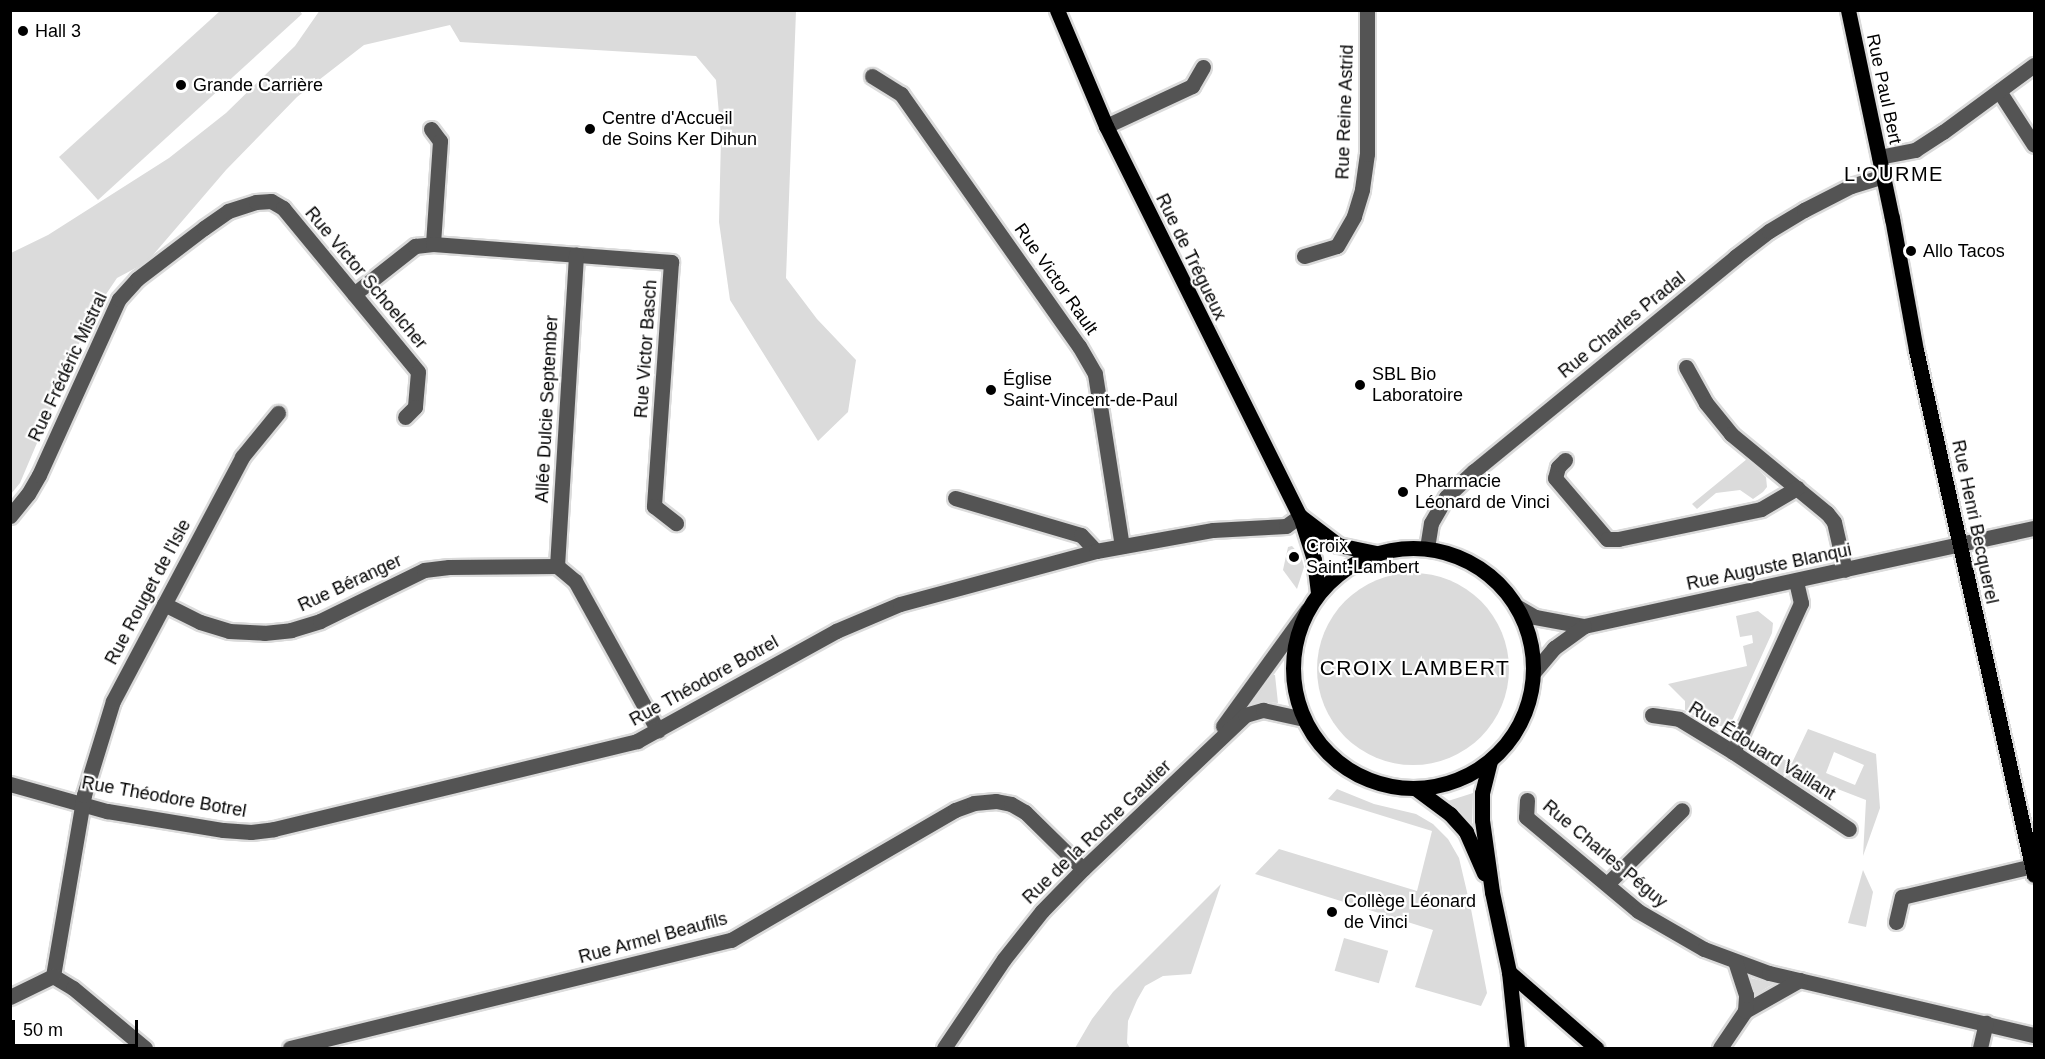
<!DOCTYPE html>
<meta charset="utf-8">
<style>
body{margin:0}
#map{position:relative;width:2045px;height:1059px;overflow:hidden;background:#fff;font-family:Arial,sans-serif}
div>[style]{position:absolute}
.green>*{inset:0;background:#dbdbdb;transform-origin:0 0}
.round{border-radius:50%}
.roads{filter:drop-shadow(2px 0 #dbdbdb) drop-shadow(-2px 0 #dbdbdb) drop-shadow(0 2px #dbdbdb) drop-shadow(0 -2px #dbdbdb)}
.minor>*{height:15px;margin:-7.5px;padding:0 7.5px;transform-origin:7.5px;border-radius:7.5px;background:#545454}
.major>*{height:15px;margin:-7.5px;padding:0 7.5px;transform-origin:7.5px;border-radius:7.5px;background:#000}
.major>.ring{margin:-7.5px;padding:0;box-sizing:content-box;background:none;border:15px solid #000;border-radius:50%}
.dots>*{width:16px;height:16px;translate:-50% -50%;box-sizing:border-box;border:3px solid #fff;border-radius:50%}
span{translate:-50% -50%;white-space:nowrap;text-align:center;line-height:1.15;-webkit-text-stroke:4.5px #fff;paint-order:stroke}
.poi-label{font-size:18px;color:#000}
.left{translate:0 -50%;text-align:left}
.street-label{font-size:18px;color:#000}
.neighbourhood-label{font-size:20px;color:#000;letter-spacing:1.5px}
.quarter-label{font-size:21px;color:#000;letter-spacing:1.5px}
.frame{position:absolute;inset:0;border:12px solid #000;pointer-events:none}
.scale{position:absolute;left:12px;top:1020px;width:126px;height:27px;box-sizing:border-box;border:3px solid #000;border-top:0;padding-left:8px;font-size:18px;line-height:21px;white-space:nowrap;color:#000;-webkit-text-stroke:4px #fff;paint-order:stroke}
</style>
<div id="map">
<div class="green">
<i style="clip-path:polygon(320px 10px,796px 11px,786px 278px,817px 319px,856px 360px,848px 412px,818px 441px,730px 300px,719px 222px,721px 137px,716px 80px,696px 56px,460px 42px,450px 25px,364px 45px,297px 97px,226px 170px,147px 262px,117px 278px,90px 318px,20px 483px,11px 494px,11px 253px,48px 235px,169px 158px,226px 113px,295px 46px)"></i>
<i style="clip-path:polygon(300px 11px,302px 14px,98px 200px,59px 157px,220px 11px)"></i>
<i style="clip-path:polygon(1747px 459px,1766px 477px,1767px 487px,1763px 492px,1753px 499px,1740px 490px,1716px 493px,1697px 509px,1692px 504px)"></i>
<i style="clip-path:polygon(1292px 546px,1301px 556px,1304px 567px,1297px 589px,1283px 570px,1288px 547px)"></i>
<i class="round" style="left:1317px;top:573px;width:192px;height:192px"></i>
<i style="clip-path:polygon(1758px 611px,1773px 623px,1772px 633px,1732px 721px,1725px 726px,1710px 726px,1685px 710px,1685px 701px,1668px 684px,1747px 666px,1743px 646px,1753px 643px,1752px 635px,1740px 637px,1736px 616px)"></i>
<i style="clip-path:polygon(1270px 675px,1275px 675px,1278px 703px,1264px 702px,1245px 708px)"></i>
<i style="clip-path:polygon(evenodd,1808px 729px,1876px 754px,1880px 808px,1863px 856px,1866px 800px,1817px 781px,1809px 792px,1755px 757px,1745px 746px,1747px 743px,1792px 763px,1808px 729px,1834px 752px,1864px 765px,1855px 785px,1826px 773px,1834px 752px)"></i>
<i style="clip-path:polygon(1337px 789px,1374px 804px,1416px 814px,1433px 824px,1448px 839px,1459px 858px,1471px 909px,1487px 993px,1481px 1006px,1415px 987px,1433px 930px,1255px 874px,1279px 849px,1417px 891px,1432px 831px,1328px 799px)"></i>
<i style="clip-path:polygon(1473px 793px,1472px 829px,1448px 801px)"></i>
<i style="clip-path:polygon(1863px 870px,1873px 892px,1866px 927px,1848px 923px)"></i>
<i style="clip-path:polygon(1221px 884px,1191px 974px,1163px 976px,1145px 986px,1137px 1000px,1128px 1021px,1127px 1043px,1130px 1048px,1075px 1048px,1092px 1019px,1113px 992px)"></i>
<i style="left:1344px;top:938px;width:46px;height:34px;rotate:16deg"></i>
<i style="clip-path:polygon(1751px 978px,1773px 984px,1755px 995px)"></i>
</div>
<div class="roads">
<div class="minor">
<i style="left:872px;top:76px;width:34px;rotate:32deg"></i>
<i style="left:901px;top:94px;width:309px;rotate:54.8deg"></i>
<i style="left:1079px;top:346px;width:32px;rotate:60deg"></i>
<i style="left:1095px;top:374px;width:174px;rotate:81.1deg"></i>
<i style="left:1999px;top:91px;width:64px;rotate:57.1deg"></i>
<i style="left:1106px;top:126px;width:95px;rotate:-24.9deg"></i>
<i style="left:1192px;top:86px;width:22px;rotate:-60deg"></i>
<i style="left:431px;top:129px;width:15px;rotate:53deg"></i>
<i style="left:440px;top:141px;width:103px;rotate:93.9deg"></i>
<i style="left:1879px;top:157px;width:37px;rotate:-11deg"></i>
<i style="left:1915px;top:150px;width:33px;rotate:-33deg"></i>
<i style="left:1943px;top:132px;width:113px;rotate:-36.4deg"></i>
<i style="left:1304px;top:256px;width:34px;rotate:-17deg"></i>
<i style="left:1337px;top:246px;width:34px;rotate:-60deg"></i>
<i style="left:1354px;top:216px;width:28px;rotate:-73deg"></i>
<i style="left:1362px;top:189px;width:35px;rotate:-82deg"></i>
<i style="left:1367px;top:154px;width:144px;rotate:-90deg"></i>
<i style="left:354px;top:294px;width:78px;rotate:-38.2deg"></i>
<i style="left:415px;top:246px;width:18px;rotate:-6deg"></i>
<i style="left:433px;top:244px;width:239px;rotate:4.3deg"></i>
<i style="left:671px;top:262px;width:245px;rotate:94deg"></i>
<i style="left:654px;top:506px;width:28px;rotate:38deg"></i>
<i style="left:1686px;top:367px;width:41px;rotate:60.9deg"></i>
<i style="left:1706px;top:403px;width:40px;rotate:51deg"></i>
<i style="left:1731px;top:434px;width:124px;rotate:39.5deg"></i>
<i style="left:1827px;top:513px;width:11px;rotate:52deg"></i>
<i style="left:1834px;top:522px;width:49px;rotate:77.1deg"></i>
<i style="left:1565px;top:460px;width:10px;rotate:135deg"></i>
<i style="left:1558px;top:467px;width:11px;rotate:105deg"></i>
<i style="left:1555px;top:478px;width:80px;rotate:49.6deg"></i>
<i style="left:1607px;top:539px;width:11px"></i>
<i style="left:1618px;top:539px;width:146px;rotate:-11.8deg"></i>
<i style="left:1761px;top:509px;width:42px;rotate:-30.3deg"></i>
<i style="left:955px;top:498px;width:131px;rotate:16.4deg"></i>
<i style="left:1081px;top:535px;width:22px;rotate:47deg"></i>
<i style="left:10px;top:516px;width:28px;rotate:-51deg"></i>
<i style="left:28px;top:494px;width:22px;rotate:-60deg"></i>
<i style="left:39px;top:475px;width:193px;rotate:-65.6deg"></i>
<i style="left:119px;top:299px;width:27px;rotate:-48deg"></i>
<i style="left:137px;top:279px;width:84px;rotate:-37.3deg"></i>
<i style="left:204px;top:228px;width:29px;rotate:-35deg"></i>
<i style="left:228px;top:211px;width:29px;rotate:-18deg"></i>
<i style="left:256px;top:202px;width:15px;rotate:-4deg"></i>
<i style="left:271px;top:201px;width:14px;rotate:30deg"></i>
<i style="left:283px;top:208px;width:212px;rotate:50.5deg"></i>
<i style="left:418px;top:372px;width:35px;rotate:95deg"></i>
<i style="left:415px;top:407px;width:14px;rotate:135deg"></i>
<i style="left:1427px;top:548px;width:25px;rotate:-81deg"></i>
<i style="left:1431px;top:523px;width:30px;rotate:-60deg"></i>
<i style="left:1446px;top:497px;width:38px;rotate:-43deg"></i>
<i style="left:1474px;top:471px;width:338px;rotate:-39.3deg"></i>
<i style="left:1735px;top:257px;width:43px;rotate:-37.4deg"></i>
<i style="left:1769px;top:231px;width:41px;rotate:-31deg"></i>
<i style="left:1804px;top:210px;width:53px;rotate:-27.1deg"></i>
<i style="left:1851px;top:186px;width:34px;rotate:-17deg"></i>
<i style="left:557px;top:566px;width:312px;rotate:-86.5deg"></i>
<i style="left:557px;top:566px;width:23px;rotate:40deg"></i>
<i style="left:575px;top:581px;width:171px;rotate:61deg"></i>
<i style="left:164px;top:604px;width:40px;rotate:26.6deg"></i>
<i style="left:200px;top:622px;width:30px;rotate:17deg"></i>
<i style="left:229px;top:631px;width:35px;rotate:3deg"></i>
<i style="left:264px;top:633px;width:27px;rotate:-6deg"></i>
<i style="left:291px;top:630px;width:30px;rotate:-17deg"></i>
<i style="left:320px;top:621px;width:116px;rotate:-26.1deg"></i>
<i style="left:424px;top:570px;width:25px;rotate:-7deg"></i>
<i style="left:449px;top:567px;width:108px;rotate:-0.5deg"></i>
<i style="left:1516px;top:606px;width:22px;rotate:30deg"></i>
<i style="left:1535px;top:617px;width:50px;rotate:10.4deg"></i>
<i style="left:1584px;top:626px;width:461px;rotate:-12.3deg"></i>
<i style="left:1533px;top:673px;width:33px;rotate:-50deg"></i>
<i style="left:1554px;top:648px;width:37px;rotate:-36deg"></i>
<i style="left:1652px;top:715px;width:27px;rotate:8deg"></i>
<i style="left:1679px;top:719px;width:63px;rotate:31.4deg"></i>
<i style="left:1733px;top:752px;width:139px;rotate:33.6deg"></i>
<i style="left:1223px;top:726px;width:143px;rotate:-54.1deg"></i>
<i style="left:1733px;top:752px;width:164px;rotate:-65.5deg"></i>
<i style="left:1801px;top:603px;width:23px;rotate:-103deg"></i>
<i style="left:10px;top:784px;width:101px;rotate:15.6deg"></i>
<i style="left:107px;top:811px;width:118px;rotate:9.3deg"></i>
<i style="left:223px;top:830px;width:28px;rotate:4deg"></i>
<i style="left:251px;top:832px;width:23px;rotate:-7deg"></i>
<i style="left:274px;top:829px;width:374px;rotate:-13.6deg"></i>
<i style="left:637px;top:741px;width:227px;rotate:-28.9deg"></i>
<i style="left:836px;top:631px;width:69px;rotate:-22.9deg"></i>
<i style="left:900px;top:604px;width:203px;rotate:-15.1deg"></i>
<i style="left:1096px;top:551px;width:119px;rotate:-10.2deg"></i>
<i style="left:1213px;top:530px;width:73px;rotate:-3.1deg"></i>
<i style="left:1286px;top:526px;width:17px;rotate:-36deg"></i>
<i style="left:1527px;top:800px;width:17px;rotate:93deg"></i>
<i style="left:1526px;top:817px;width:146px;rotate:40deg"></i>
<i style="left:1638px;top:911px;width:76px;rotate:29.9deg"></i>
<i style="left:1704px;top:949px;width:69px;rotate:20.3deg"></i>
<i style="left:1769px;top:973px;width:272px;rotate:13.2deg"></i>
<i style="left:1607px;top:884px;width:105px;rotate:-44.6deg"></i>
<i style="left:1896px;top:922px;width:26px;rotate:-77deg"></i>
<i style="left:1902px;top:897px;width:134px;rotate:-13.4deg"></i>
<i style="left:53px;top:976px;width:184px;rotate:-80.3deg"></i>
<i style="left:84px;top:795px;width:98px;rotate:-72.9deg"></i>
<i style="left:113px;top:701px;width:276px;rotate:-62.1deg"></i>
<i style="left:242px;top:457px;width:57px;rotate:-50.7deg"></i>
<i style="left:53px;top:976px;width:23px;rotate:31deg"></i>
<i style="left:73px;top:988px;width:94px;rotate:39.8deg"></i>
<i style="left:10px;top:997px;width:48px;rotate:-26deg"></i>
<i style="left:1745px;top:1011px;width:63px;rotate:-29.4deg"></i>
<i style="left:290px;top:1048px;width:454px;rotate:-13.8deg"></i>
<i style="left:731px;top:940px;width:259px;rotate:-30.1deg"></i>
<i style="left:955px;top:810px;width:20px;rotate:-20deg"></i>
<i style="left:974px;top:803px;width:22px;rotate:-5deg"></i>
<i style="left:996px;top:801px;width:15px;rotate:11deg"></i>
<i style="left:1011px;top:804px;width:16px;rotate:30deg"></i>
<i style="left:1025px;top:812px;width:81px;rotate:44.5deg"></i>
<i style="left:944px;top:1048px;width:107px;rotate:-56deg"></i>
<i style="left:1004px;top:959px;width:61px;rotate:-51.6deg"></i>
<i style="left:1042px;top:911px;width:59px;rotate:-45.7deg"></i>
<i style="left:1083px;top:869px;width:224px;rotate:-43.5deg"></i>
<i style="left:1245px;top:715px;width:19px;rotate:-16deg"></i>
<i style="left:1263px;top:710px;width:42px;rotate:12.4deg"></i>
<i style="left:1720px;top:1048px;width:45px;rotate:-56deg"></i>
<i style="left:1745px;top:1011px;width:16px;rotate:-86deg"></i>
<i style="left:1746px;top:995px;width:35px;rotate:-108deg"></i>
<i style="left:1980px;top:1048px;width:26px;rotate:-77deg"></i>
</div>
<div class="major">
<i style="left:1057px;top:10px;width:126px;rotate:67.1deg"></i>
<i style="left:1106px;top:126px;width:436px;rotate:63.6deg"></i>
<i style="left:1300px;top:516px;width:46px;rotate:72.3deg"></i>
<i style="left:1314px;top:560px;width:33px;rotate:83deg"></i>
<i style="left:1848px;top:10px;width:213px;rotate:78.1deg"></i>
<i style="left:1892px;top:218px;width:134px;rotate:79.7deg"></i>
<i style="left:1916px;top:350px;width:538px;rotate:77.33deg"></i>
<i style="left:1300px;top:516px;width:48px;rotate:37.3deg"></i>
<i style="left:1338px;top:545px;width:39px;rotate:12deg"></i>
<i class="ring" style="left:1293px;top:548px;width:225px;height:225px"></i>
<i style="left:1490px;top:761px;width:33px;rotate:104deg"></i>
<i style="left:1482px;top:793px;width:27px;rotate:90deg"></i>
<i style="left:1482px;top:820px;width:73px;rotate:82.1deg"></i>
<i style="left:1492px;top:892px;width:82px;rotate:78deg"></i>
<i style="left:1509px;top:972px;width:76px;rotate:84deg"></i>
<i style="left:1415px;top:788px;width:44px;rotate:36.6deg"></i>
<i style="left:1450px;top:814px;width:24px;rotate:48deg"></i>
<i style="left:1466px;top:832px;width:45px;rotate:66.3deg"></i>
<i style="left:1509px;top:972px;width:116px;rotate:41.1deg"></i>
</div>
</div>
<div class="dots">
<i style="left:23px;top:31px;background:#000"></i>
<i style="left:181px;top:85px;background:#000"></i>
<i style="left:590px;top:129px;background:#000"></i>
<i style="left:1911px;top:251px;background:#000"></i>
<i style="left:1360px;top:385px;background:#000"></i>
<i style="left:991px;top:390px;background:#000"></i>
<i style="left:1403px;top:492px;background:#000"></i>
<i style="left:1294px;top:557px;background:#000"></i>
<i style="left:1332px;top:912px;background:#000"></i>
</div>
<div class="poi-label">
<span class="left" style="left:35px;top:31px">Hall 3</span>
<span class="left" style="left:193px;top:85px">Grande Carrière</span>
<span class="left" style="left:602px;top:129px">Centre d'Accueil<br>de Soins Ker Dihun</span>
<span class="left" style="left:1923px;top:251px">Allo Tacos</span>
<span class="left" style="left:1372px;top:385px">SBL Bio<br>Laboratoire</span>
<span class="left" style="left:1003px;top:390px">Église<br>Saint-Vincent-de-Paul</span>
<span class="left" style="left:1415px;top:492px">Pharmacie<br>Léonard de Vinci</span>
<span class="left" style="left:1306px;top:557px">Croix<br>Saint-Lambert</span>
<span class="left" style="left:1344px;top:912px">Collège Léonard<br>de Vinci</span>
</div>
<div class="street-label">
<span style="left:1884px;top:89px;rotate:78deg">Rue Paul Bert</span>
<span style="left:1345px;top:112px;rotate:-88deg">Rue Reine Astrid</span>
<span style="left:1191px;top:257px;rotate:64deg">Rue de Trégueux</span>
<span style="left:366px;top:278px;rotate:50deg">Rue Victor Schoelcher</span>
<span style="left:1056px;top:279px;rotate:55deg">Rue Victor Rault</span>
<span style="left:1622px;top:325px;rotate:-39deg">Rue Charles Pradal</span>
<span style="left:646px;top:349px;rotate:-86deg">Rue Victor Basch</span>
<span style="left:68px;top:367px;rotate:-65deg">Rue Frédéric Mistral</span>
<span style="left:547px;top:409px;rotate:-87deg">Allée Dulcie September</span>
<span style="left:1975px;top:522px;rotate:78deg">Rue Henri Becquerel</span>
<span style="left:1769px;top:567px;rotate:-12deg">Rue Auguste Blanqui</span>
<span style="left:350px;top:583px;rotate:-25deg">Rue Béranger</span>
<span style="left:148px;top:592px;rotate:-62deg">Rue Rouget de l'Isle</span>
<span style="left:704px;top:681px;rotate:-29deg">Rue Théodore Botrel</span>
<span style="left:1762px;top:751px;rotate:32deg">Rue Édouard Vaillant</span>
<span style="left:164px;top:797px;rotate:10deg">Rue Théodore Botrel</span>
<span style="left:1097px;top:832px;rotate:-44deg">Rue de la Roche Gautier</span>
<span style="left:1605px;top:854px;rotate:40deg">Rue Charles Péguy</span>
<span style="left:653px;top:938px;rotate:-15deg">Rue Armel Beaufils</span>
</div>
<div class="neighbourhood-label">
<span style="left:1894px;top:174px">L'OURME</span>
</div>
<div class="quarter-label">
<span style="left:1415px;top:668px">CROIX LAMBERT</span>
</div>
<div class="frame"></div>
<div class="scale">50 m</div>
</div>
